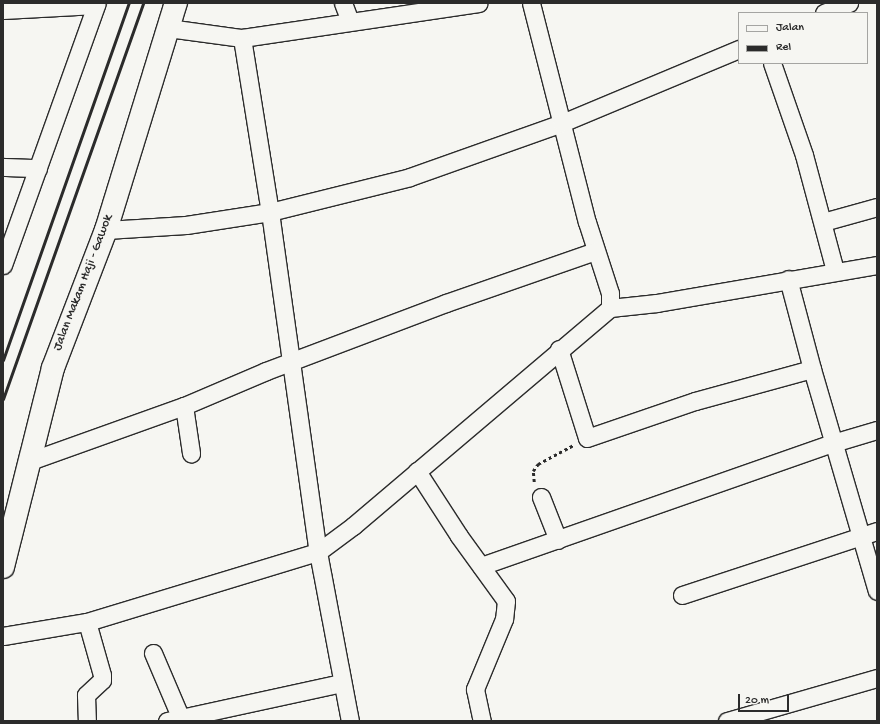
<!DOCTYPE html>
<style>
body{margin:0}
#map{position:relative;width:880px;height:724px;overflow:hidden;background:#f6f6f2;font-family:"Gochi Hand",sans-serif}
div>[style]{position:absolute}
.path>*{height:2.5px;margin-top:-1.25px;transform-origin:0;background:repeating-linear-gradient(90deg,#2b2b2b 0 3px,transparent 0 6px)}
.roads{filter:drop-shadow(1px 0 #2b2b2b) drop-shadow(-1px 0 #2b2b2b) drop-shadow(0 1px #2b2b2b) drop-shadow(0 -1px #2b2b2b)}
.street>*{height:17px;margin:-8.5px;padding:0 8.5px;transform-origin:8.5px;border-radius:8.5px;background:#f6f6f2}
.secondary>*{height:22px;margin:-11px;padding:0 11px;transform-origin:11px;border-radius:11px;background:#f6f6f2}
.rail>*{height:3px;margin:-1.5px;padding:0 1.5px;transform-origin:1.5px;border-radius:1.5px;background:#2b2b2b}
span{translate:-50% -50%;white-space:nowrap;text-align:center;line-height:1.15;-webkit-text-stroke:3px #f6f6f2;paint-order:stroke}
.street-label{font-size:13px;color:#2b2b2b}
.frame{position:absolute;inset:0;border:4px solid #2b2b2b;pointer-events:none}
.legend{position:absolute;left:738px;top:12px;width:130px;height:52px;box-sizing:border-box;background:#f6f6f2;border:1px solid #a5a5a2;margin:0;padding:5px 7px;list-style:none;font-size:12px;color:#2b2b2b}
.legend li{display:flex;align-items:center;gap:8px;height:20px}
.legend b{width:20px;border:1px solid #a5a5a2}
.scale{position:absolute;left:738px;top:694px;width:51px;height:18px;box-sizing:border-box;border:2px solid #2b2b2b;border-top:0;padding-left:5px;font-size:12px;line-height:14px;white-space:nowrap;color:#2b2b2b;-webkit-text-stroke:3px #f6f6f2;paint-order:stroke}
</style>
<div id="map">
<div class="path">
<i style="left:534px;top:482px;width:11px;rotate:-95deg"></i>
<i style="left:533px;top:471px;width:9px;rotate:-54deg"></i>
<i style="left:538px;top:464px;width:40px;rotate:-28deg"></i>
</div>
<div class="roads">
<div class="street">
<i style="left:343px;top:3px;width:19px;rotate:69deg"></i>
<i style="left:531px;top:3px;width:226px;rotate:75.7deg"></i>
<i style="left:587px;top:222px;width:75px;rotate:72.1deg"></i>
<i style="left:610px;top:293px;width:15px;rotate:90deg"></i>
<i style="left:3px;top:10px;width:93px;rotate:-3.1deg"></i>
<i style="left:824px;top:13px;width:27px;rotate:-22deg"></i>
<i style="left:168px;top:28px;width:75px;rotate:7.7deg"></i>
<i style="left:242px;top:38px;width:239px;rotate:-8.4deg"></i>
<i style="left:242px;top:38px;width:176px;rotate:80.9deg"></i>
<i style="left:270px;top:212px;width:343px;rotate:82deg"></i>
<i style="left:318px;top:552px;width:172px;rotate:79.3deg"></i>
<i style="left:772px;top:63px;width:97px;rotate:70.8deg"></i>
<i style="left:804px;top:155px;width:120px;rotate:75deg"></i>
<i style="left:3px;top:167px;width:35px;rotate:2deg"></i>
<i style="left:823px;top:222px;width:56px;rotate:-15.5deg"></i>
<i style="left:106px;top:230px;width:80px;rotate:-3.6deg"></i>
<i style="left:186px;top:225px;width:85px;rotate:-8.8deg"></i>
<i style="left:270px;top:212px;width:144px;rotate:-14deg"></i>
<i style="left:410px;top:177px;width:161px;rotate:-19.6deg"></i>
<i style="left:562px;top:123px;width:192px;rotate:-22.7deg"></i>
<i style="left:3px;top:265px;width:278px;rotate:-70.3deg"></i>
<i style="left:559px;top:349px;width:93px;rotate:72.5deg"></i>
<i style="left:587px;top:438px;width:114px;rotate:-18.9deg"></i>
<i style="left:695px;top:401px;width:121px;rotate:-15.3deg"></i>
<i style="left:812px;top:369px;width:93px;rotate:-104.9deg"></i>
<i style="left:812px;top:369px;width:231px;rotate:73.7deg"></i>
<i style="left:184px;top:406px;width:48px;rotate:81.5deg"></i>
<i style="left:30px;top:461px;width:164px;rotate:-19.7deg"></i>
<i style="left:184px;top:406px;width:89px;rotate:-23.1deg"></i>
<i style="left:266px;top:371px;width:192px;rotate:-20.7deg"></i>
<i style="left:446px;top:303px;width:158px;rotate:-19.2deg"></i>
<i style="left:417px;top:471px;width:77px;rotate:57.1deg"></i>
<i style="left:459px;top:536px;width:80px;rotate:54.1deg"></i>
<i style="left:506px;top:601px;width:18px;rotate:96deg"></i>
<i style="left:504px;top:619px;width:76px;rotate:112.5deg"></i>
<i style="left:475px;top:689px;width:33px;rotate:78deg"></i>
<i style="left:541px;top:497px;width:46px;rotate:68.4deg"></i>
<i style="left:481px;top:566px;width:373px;rotate:-19.3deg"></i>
<i style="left:833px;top:443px;width:46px;rotate:-16.5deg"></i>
<i style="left:682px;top:595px;width:205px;rotate:-18.2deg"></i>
<i style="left:87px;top:622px;width:55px;rotate:74.2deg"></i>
<i style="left:102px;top:675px;width:5px;rotate:90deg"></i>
<i style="left:102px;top:680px;width:22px;rotate:137deg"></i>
<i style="left:86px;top:695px;width:26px;rotate:88deg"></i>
<i style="left:3px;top:636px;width:85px;rotate:-9.5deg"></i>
<i style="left:87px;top:622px;width:241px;rotate:-16.9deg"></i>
<i style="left:318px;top:552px;width:44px;rotate:-36.6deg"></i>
<i style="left:353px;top:526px;width:337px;rotate:-40.3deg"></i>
<i style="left:610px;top:308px;width:47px;rotate:-6.1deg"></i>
<i style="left:657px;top:303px;width:223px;rotate:-9.8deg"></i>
<i style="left:153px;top:653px;width:74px;rotate:66.9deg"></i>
<i style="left:167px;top:721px;width:178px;rotate:-12.3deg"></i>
<i style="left:727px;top:721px;width:156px;rotate:-16deg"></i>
</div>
<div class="secondary">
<i style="left:3px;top:567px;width:205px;rotate:-75.9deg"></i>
<i style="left:53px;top:368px;width:148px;rotate:-69deg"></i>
<i style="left:106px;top:230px;width:238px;rotate:-72.9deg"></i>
</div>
</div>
<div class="rail">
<i style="left:3px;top:360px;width:379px;rotate:-70.6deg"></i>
<i style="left:3px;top:399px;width:420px;rotate:-70.5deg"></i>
</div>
<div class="street-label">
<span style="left:84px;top:283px;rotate:-69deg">Jalan Makam Haji - Gawok</span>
</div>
<div class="frame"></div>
<ul class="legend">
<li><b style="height:5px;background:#f6f6f2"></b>Jalan</li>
<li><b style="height:5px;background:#2b2b2b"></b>Rel</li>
</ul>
<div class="scale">20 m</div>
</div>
